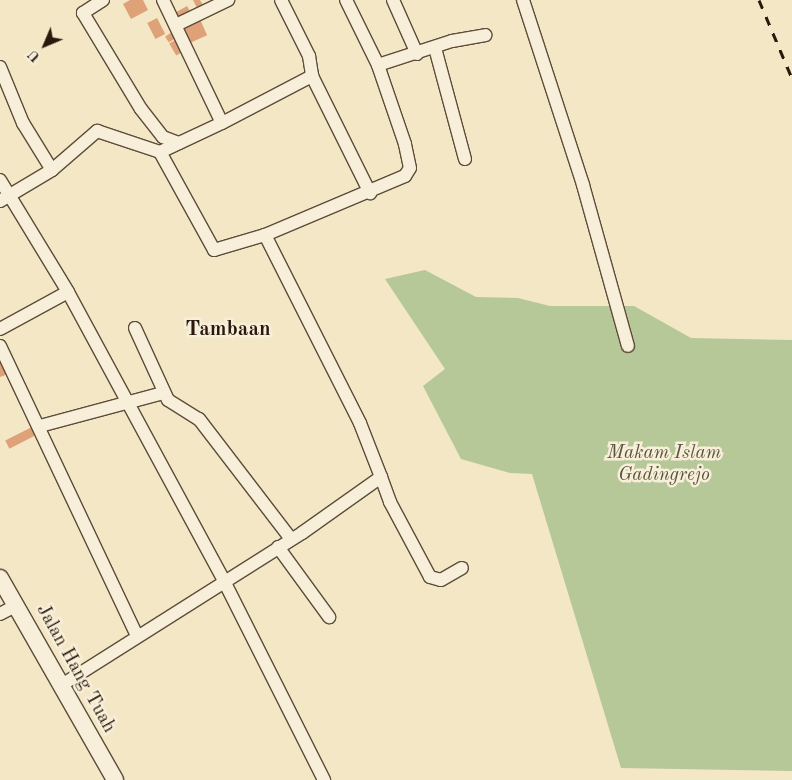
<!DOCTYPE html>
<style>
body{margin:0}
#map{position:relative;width:792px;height:780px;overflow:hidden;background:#f3e7c5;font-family:"Old Standard TT",serif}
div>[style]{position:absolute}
.green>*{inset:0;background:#b6c798}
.building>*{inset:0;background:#dfa178;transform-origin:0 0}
.roads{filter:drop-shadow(1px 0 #5c4c3a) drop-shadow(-1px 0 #5c4c3a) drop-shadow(0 1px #5c4c3a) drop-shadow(0 -1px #5c4c3a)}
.minor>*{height:12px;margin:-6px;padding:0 6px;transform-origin:6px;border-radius:6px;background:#f7efd9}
.tertiary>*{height:16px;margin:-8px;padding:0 8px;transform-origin:8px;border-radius:8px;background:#f7efd9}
.rail>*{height:3px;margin-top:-1.5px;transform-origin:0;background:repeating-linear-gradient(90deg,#29180c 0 9px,transparent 0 18px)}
span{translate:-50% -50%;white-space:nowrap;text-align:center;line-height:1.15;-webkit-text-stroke:5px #f7efd9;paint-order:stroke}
.park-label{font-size:19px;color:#5a553d;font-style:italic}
.street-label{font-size:19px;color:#29180c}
.quarter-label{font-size:21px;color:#29180c;font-weight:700}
.north{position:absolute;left:20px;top:20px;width:50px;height:50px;-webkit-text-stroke:4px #f7efd9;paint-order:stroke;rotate:225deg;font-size:14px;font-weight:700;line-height:20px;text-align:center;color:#29180c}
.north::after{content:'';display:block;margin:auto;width:18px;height:22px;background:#29180c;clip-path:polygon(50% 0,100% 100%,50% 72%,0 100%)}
</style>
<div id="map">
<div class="green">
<i style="clip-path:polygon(425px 270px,476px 297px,518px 298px,550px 306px,634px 306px,691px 338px,792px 340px,792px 771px,621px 768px,532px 474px,510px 473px,461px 459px,423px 386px,445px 369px,385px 279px)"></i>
</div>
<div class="building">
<i style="clip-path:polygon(130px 0,143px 0,148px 10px,131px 19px,123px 4px)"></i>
<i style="clip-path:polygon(193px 0,200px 0,203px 5px,197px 8px)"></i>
<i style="left:187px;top:6px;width:8px;height:13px;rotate:60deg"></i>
<i style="left:199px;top:17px;width:20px;height:19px;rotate:66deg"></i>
<i style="left:157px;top:18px;width:18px;height:11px;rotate:63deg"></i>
<i style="left:175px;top:30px;width:7px;height:12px;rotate:56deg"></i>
<i style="left:177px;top:39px;width:14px;height:9px;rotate:60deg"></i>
<i style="clip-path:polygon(0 353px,11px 373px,0 377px)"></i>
<i style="left:32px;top:427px;width:9px;height:30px;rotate:63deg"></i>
</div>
<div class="roads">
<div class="minor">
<i style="left:103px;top:0;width:24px;rotate:147deg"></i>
<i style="left:83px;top:13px;width:112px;rotate:58.9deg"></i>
<i style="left:141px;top:109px;width:36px;rotate:52deg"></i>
<i style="left:163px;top:137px;width:17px;rotate:21deg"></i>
<i style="left:163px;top:0;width:136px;rotate:64.4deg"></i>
<i style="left:222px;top:123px;width:102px;rotate:-27.6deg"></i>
<i style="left:312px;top:76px;width:131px;rotate:63.6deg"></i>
<i style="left:281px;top:0;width:63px;rotate:63.4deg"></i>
<i style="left:309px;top:56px;width:20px;rotate:81deg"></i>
<i style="left:393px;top:0;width:59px;rotate:66deg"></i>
<i style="left:523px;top:0;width:194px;rotate:72deg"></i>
<i style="left:583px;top:185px;width:167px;rotate:74.4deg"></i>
<i style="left:176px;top:25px;width:58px;rotate:-25.7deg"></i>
<i style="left:435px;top:48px;width:115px;rotate:74.9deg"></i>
<i style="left:378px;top:65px;width:78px;rotate:-18deg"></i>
<i style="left:452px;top:41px;width:34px;rotate:-10deg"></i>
<i style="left:0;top:67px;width:61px;rotate:67.7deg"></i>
<i style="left:23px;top:123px;width:55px;rotate:58.3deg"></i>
<i style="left:160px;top:152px;width:112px;rotate:61.1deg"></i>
<i style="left:214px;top:250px;width:53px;rotate:-16.4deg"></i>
<i style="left:265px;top:235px;width:152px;rotate:-22.9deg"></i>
<i style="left:405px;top:176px;width:9px;rotate:-58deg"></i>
<i style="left:410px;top:168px;width:25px;rotate:-102deg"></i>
<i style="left:405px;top:144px;width:83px;rotate:-108.9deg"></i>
<i style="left:378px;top:65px;width:72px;rotate:-116.2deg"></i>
<i style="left:0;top:180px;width:131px;rotate:58.7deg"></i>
<i style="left:68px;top:292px;width:328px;rotate:61.6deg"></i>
<i style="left:224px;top:581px;width:223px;rotate:63.3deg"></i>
<i style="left:0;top:201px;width:61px;rotate:-30.8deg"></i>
<i style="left:52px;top:170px;width:60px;rotate:-40.9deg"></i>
<i style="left:97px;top:131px;width:66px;rotate:18.4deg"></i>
<i style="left:160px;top:152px;width:68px;rotate:-25.1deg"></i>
<i style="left:135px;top:328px;width:79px;rotate:65.4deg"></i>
<i style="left:168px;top:400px;width:36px;rotate:32deg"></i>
<i style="left:199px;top:419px;width:151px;rotate:52.5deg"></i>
<i style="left:0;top:329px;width:77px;rotate:-28.6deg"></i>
<i style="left:0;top:346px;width:318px;rotate:64.7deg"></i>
<i style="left:40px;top:426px;width:127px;rotate:-15deg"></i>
<i style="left:381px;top:477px;width:27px;rotate:70deg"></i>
<i style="left:390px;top:502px;width:85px;rotate:61.9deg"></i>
<i style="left:430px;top:577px;width:11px;rotate:15deg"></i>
<i style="left:441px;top:580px;width:24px;rotate:-30deg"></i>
<i style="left:278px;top:547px;width:87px;rotate:53.9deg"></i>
<i style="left:0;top:614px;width:19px;rotate:-28deg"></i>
<i style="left:60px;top:686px;width:286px;rotate:-32.3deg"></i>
<i style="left:302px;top:533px;width:97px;rotate:-35.3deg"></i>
<i style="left:381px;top:477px;width:58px;rotate:-111.3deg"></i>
<i style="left:360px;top:423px;width:211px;rotate:-116.8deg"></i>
</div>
<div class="tertiary">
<i style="left:0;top:578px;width:232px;rotate:60.3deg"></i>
</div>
</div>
<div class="rail">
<i style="left:759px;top:0;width:85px;rotate:67.1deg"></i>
</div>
<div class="park-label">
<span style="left:664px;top:465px">Makam Islam<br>Gadingrejo</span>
</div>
<div class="street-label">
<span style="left:75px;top:669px;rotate:61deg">Jalan Hang Tuah</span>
</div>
<div class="quarter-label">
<span style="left:228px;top:330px">Tambaan</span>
</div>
<div class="north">U</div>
</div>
